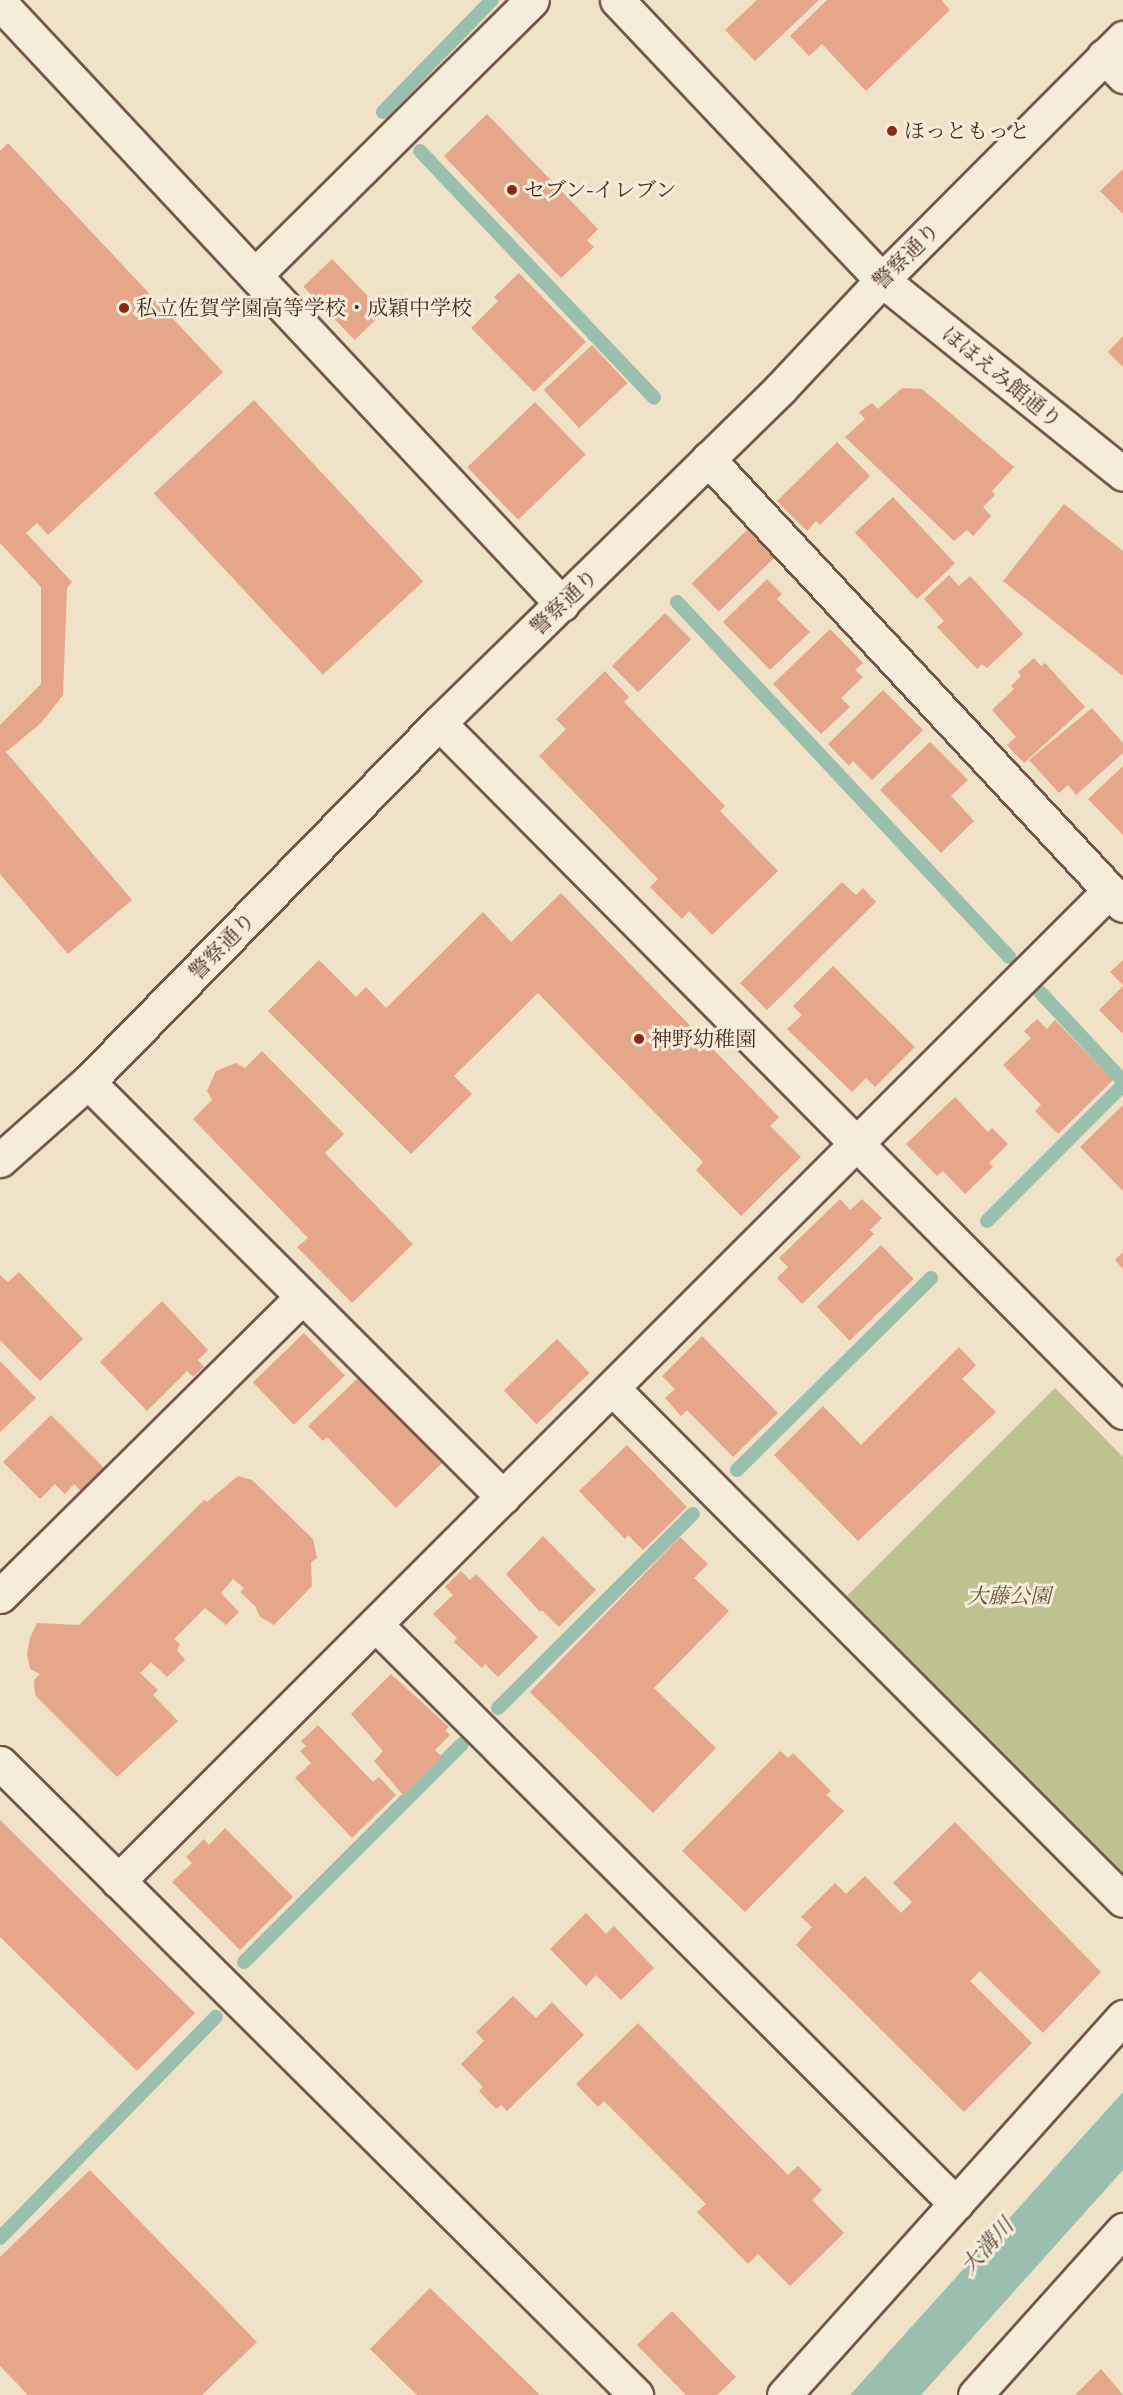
<!DOCTYPE html>
<meta charset="utf-8">
<style>
body{margin:0}
#map{position:relative;width:1123px;height:2395px;overflow:hidden;background:#efe2c6;font-family:"Gentium Book Plus","Noto Serif JP",serif}
div>[style]{position:absolute}
.green>*{inset:0;background:#bec291}
.water>*{inset:0;background:#9bbfaf}
.stream>*{height:14px;margin:-7px;padding:0 7px;transform-origin:7px;border-radius:7px;background:#9bbfaf}
.building>*{inset:0;background:#e5a68c;transform-origin:0 0}
.roads{filter:drop-shadow(2px 0 #725748) drop-shadow(-2px 0 #725748) drop-shadow(0 2px #725748) drop-shadow(0 -2px #725748)}
.minor>*{height:33px;margin:-16.5px;padding:0 16.5px;transform-origin:16.5px;border-radius:16.5px;background:#f5ecda}
.tertiary>*{height:33px;margin:-16.5px;padding:0 16.5px;transform-origin:16.5px;border-radius:16.5px;background:#f5ecda}
.dots>*{width:16px;height:16px;translate:-50% -50%;box-sizing:border-box;border:3px solid #f5ecda;border-radius:50%}
span{translate:-50% -50%;white-space:nowrap;text-align:center;line-height:1.15;-webkit-text-stroke:6px #f5ecda;paint-order:stroke}
.poi-label{font-size:21px;color:#49291e}
.left{translate:0 -50%;text-align:left}
.street-label{font-size:21px;color:#49291e}
.park-label{font-size:21px;color:#664f3b;font-style:italic}
.water-label{font-size:22px;color:#5e4e42;font-style:italic}
</style>
<div id="map">
<div class="green">
<i style="clip-path:polygon(1055px 1388px,1123px 1457px,1123px 1873px,847px 1596px)"></i>
</div>
<div class="water">
<i style="clip-path:polygon(1123px 2092px,1123px 2170px,921px 2395px,850px 2395px)"></i>
</div>
<div class="stream">
<i style="left:383px;top:112px;width:156px;rotate:-45.8deg"></i>
<i style="left:420px;top:151px;width:340px;rotate:46.5deg"></i>
<i style="left:677px;top:602px;width:486px;rotate:46.9deg"></i>
<i style="left:1040px;top:992px;width:122px;rotate:47deg"></i>
<i style="left:987px;top:1221px;width:192px;rotate:-45deg"></i>
<i style="left:737px;top:1470px;width:273px;rotate:-44.7deg"></i>
<i style="left:498px;top:1708px;width:275px;rotate:-44.9deg"></i>
<i style="left:244px;top:1962px;width:308px;rotate:-45deg"></i>
<i style="left:0;top:2238px;width:309px;rotate:-45.7deg"></i>
</div>
<div class="building">
<i style="clip-path:polygon(757px 0,819px 0,755px 61px,725px 30px)"></i>
<i style="clip-path:polygon(827px 0,941px 0,950px 10px,866px 91px,822px 44px,809px 56px,790px 36px)"></i>
<i style="clip-path:polygon(487px 114px,598px 229px,587px 240px,594px 247px,561px 278px,444px 156px)"></i>
<i style="clip-path:polygon(8px 143px,223px 372px,48px 535px,37px 523px,26px 533px,72px 582px,67px 588px,63px 695px,41px 723px,6px 752px,132px 900px,68px 954px,0 874px,0 725px,41px 684px,41px 587px,0 543px,0 151px)"></i>
<i style="clip-path:polygon(1123px 169px,1123px 214px,1100px 191px)"></i>
<i style="left:332px;top:259px;width:74px;height:40px;rotate:46deg"></i>
<i style="clip-path:polygon(519px 273px,586px 342px,534px 392px,471px 328px,498px 301px,494px 297px)"></i>
<i style="clip-path:polygon(1123px 336px,1123px 367px,1108px 352px)"></i>
<i style="left:592px;top:345px;width:52px;height:66px;rotate:47deg"></i>
<i style="clip-path:polygon(902px 388px,922px 389px,1014px 467px,992px 491px,995px 495px,983px 507px,991px 516px,973px 536px,967px 530px,954px 541px,845px 437px,865px 419px,859px 412px,872px 403px,878px 409px)"></i>
<i style="left:254px;top:400px;width:248px;height:137px;rotate:47deg"></i>
<i style="left:535px;top:402px;width:73px;height:94px;rotate:46deg"></i>
<i style="clip-path:polygon(837px 442px,870px 476px,820px 525px,816px 521px,807px 531px,777px 501px)"></i>
<i style="left:893px;top:497px;width:91px;height:52px;rotate:47deg"></i>
<i style="clip-path:polygon(1064px 504px,1123px 551px,1123px 676px,1003px 581px)"></i>
<i style="left:747px;top:530px;width:39px;height:77px;rotate:46deg"></i>
<i style="clip-path:polygon(949px 575px,959px 586px,970px 576px,1023px 634px,987px 668px,982px 664px,977px 669px,937px 627px,944px 621px,924px 599px)"></i>
<i style="clip-path:polygon(767px 579px,782px 594px,777px 599px,810px 632px,770px 670px,723px 622px)"></i>
<i style="left:665px;top:613px;width:37px;height:75px;rotate:45deg"></i>
<i style="clip-path:polygon(830px 629px,863px 663px,855px 670px,863px 677px,841px 698px,850px 707px,821px 734px,773px 684px)"></i>
<i style="clip-path:polygon(1034px 658px,1041px 666px,1045px 663px,1085px 707px,1024px 763px,1007px 745px,1016px 737px,992px 710px,1014px 689px,1011px 686px,1021px 676px,1018px 672px)"></i>
<i style="clip-path:polygon(605px 671px,629px 697px,624px 702px,725px 806px,720px 811px,778px 871px,712px 935px,689px 911px,682px 919px,650px 887px,658px 879px,539px 756px,566px 729px,556px 719px)"></i>
<i style="clip-path:polygon(883px 690px,923px 730px,872px 780px,853px 761px,849px 766px,828px 744px)"></i>
<i style="clip-path:polygon(1092px 708px,1123px 743px,1123px 753px,1076px 795px,1068px 785px,1059px 793px,1029px 760px)"></i>
<i style="clip-path:polygon(930px 742px,968px 780px,951px 796px,974px 821px,941px 853px,880px 790px)"></i>
<i style="clip-path:polygon(1123px 766px,1123px 835px,1088px 799px)"></i>
<i style="clip-path:polygon(842px 882px,856px 895px,863px 888px,876px 902px,767px 1010px,740px 983px)"></i>
<i style="clip-path:polygon(561px 893px,779px 1117px,770px 1126px,801px 1157px,741px 1216px,696px 1170px,703px 1162px,538px 993px,454px 1076px,472px 1094px,411px 1154px,268px 1011px,319px 960px,356px 997px,366px 987px,386px 1008px,483px 912px,511px 942px)"></i>
<i style="clip-path:polygon(1123px 960px,1123px 985px,1110px 972px)"></i>
<i style="clip-path:polygon(833px 966px,915px 1047px,875px 1087px,866px 1078px,852px 1092px,787px 1029px,802px 1015px,793px 1006px)"></i>
<i style="clip-path:polygon(1123px 986px,1123px 1034px,1099px 1010px)"></i>
<i style="clip-path:polygon(1037px 1019px,1047px 1029px,1055px 1020px,1113px 1080px,1058px 1134px,1035px 1111px,1041px 1105px,1003px 1065px,1031px 1038px,1024px 1031px)"></i>
<i style="clip-path:polygon(262px 1051px,344px 1134px,325px 1153px,413px 1244px,352px 1303px,297px 1247px,308px 1238px,193px 1119px,212px 1100px,207px 1091px,216px 1071px,236px 1063px,245px 1068px)"></i>
<i style="clip-path:polygon(955px 1097px,988px 1132px,992px 1128px,1008px 1144px,989px 1163px,993px 1167px,965px 1194px,943px 1171px,937px 1176px,906px 1144px)"></i>
<i style="clip-path:polygon(1123px 1105px,1123px 1191px,1080px 1147px)"></i>
<i style="clip-path:polygon(840px 1199px,850px 1210px,862px 1199px,882px 1218px,870px 1230px,874px 1234px,802px 1304px,777px 1278px,788px 1267px,779px 1258px)"></i>
<i style="left:881px;top:1245px;width:47px;height:89px;rotate:46deg"></i>
<i style="clip-path:polygon(1123px 1252px,1123px 1269px,1115px 1260px)"></i>
<i style="clip-path:polygon(19px 1272px,83px 1339px,40px 1381px,0 1340px,0 1275px,8px 1282px)"></i>
<i style="clip-path:polygon(162px 1301px,208px 1350px,198px 1360px,204px 1367px,193px 1377px,187px 1371px,147px 1411px,100px 1362px)"></i>
<i style="left:304px;top:1333px;width:59px;height:71px;rotate:46deg"></i>
<i style="clip-path:polygon(702px 1336px,778px 1413px,733px 1457px,687px 1410px,681px 1416px,665px 1398px,675px 1389px,662px 1376px)"></i>
<i style="left:557px;top:1339px;width:47px;height:74px;rotate:46deg"></i>
<i style="clip-path:polygon(959px 1347px,976px 1365px,962px 1379px,996px 1412px,858px 1541px,774px 1455px,823px 1406px,861px 1445px)"></i>
<i style="clip-path:polygon(0 1361px,36px 1398px,0 1432px)"></i>
<i style="clip-path:polygon(359px 1377px,442px 1463px,396px 1508px,327px 1437px,323px 1441px,308px 1426px)"></i>
<i style="clip-path:polygon(51px 1415px,104px 1468px,81px 1491px,74px 1484px,65px 1494px,55px 1484px,40px 1499px,3px 1462px)"></i>
<i style="clip-path:polygon(627px 1445px,687px 1507px,643px 1550px,628px 1535px,625px 1539px,579px 1491px)"></i>
<i style="clip-path:polygon(238px 1476px,252px 1480px,313px 1539px,317px 1558px,311px 1562px,312px 1586px,274px 1625px,260px 1617px,255px 1606px,240px 1592px,244px 1588px,233px 1579px,221px 1593px,239px 1612px,226px 1625px,205px 1608px,174px 1639px,180px 1644px,177px 1650px,185px 1660px,167px 1677px,151px 1662px,140px 1673px,158px 1690px,153px 1695px,178px 1721px,117px 1777px,35px 1695px,34px 1680px,40px 1674px,30px 1669px,27px 1654px,30px 1638px,37px 1623px,79px 1625px,204px 1500px,207px 1502px)"></i>
<i style="clip-path:polygon(543px 1536px,596px 1590px,559px 1627px,542px 1610px,540px 1612px,506px 1574px)"></i>
<i style="clip-path:polygon(680px 1537px,708px 1564px,694px 1578px,729px 1611px,654px 1688px,716px 1748px,653px 1813px,530px 1692px)"></i>
<i style="clip-path:polygon(461px 1571px,470px 1580px,476px 1574px,538px 1637px,498px 1677px,485px 1664px,482px 1668px,454px 1642px,457px 1638px,433px 1614px,453px 1595px,445px 1587px)"></i>
<i style="clip-path:polygon(391px 1674px,449px 1727px,445px 1730px,450px 1735px,435px 1750px,442px 1757px,403px 1795px,374px 1761px,383px 1751px,351px 1714px)"></i>
<i style="clip-path:polygon(318px 1725px,373px 1782px,379px 1777px,396px 1795px,352px 1838px,295px 1778px,311px 1763px,300px 1751px,306px 1746px,301px 1741px)"></i>
<i style="clip-path:polygon(780px 1751px,788px 1758px,793px 1753px,831px 1791px,826px 1795px,844px 1811px,745px 1912px,682px 1851px)"></i>
<i style="clip-path:polygon(0 1820px,195px 2013px,137px 2071px,0 1937px)"></i>
<i style="clip-path:polygon(955px 1822px,1101px 1972px,1043px 2033px,980px 1971px,970px 1981px,1032px 2043px,964px 2112px,796px 1945px,812px 1927px,801px 1917px,835px 1883px,846px 1894px,865px 1876px,901px 1913px,912px 1902px,893px 1883px)"></i>
<i style="clip-path:polygon(225px 1828px,293px 1897px,240px 1950px,172px 1882px,192px 1863px,186px 1857px,204px 1839px,209px 1845px)"></i>
<i style="clip-path:polygon(586px 1913px,606px 1934px,614px 1926px,654px 1968px,621px 2000px,596px 1975px,586px 1986px,550px 1949px)"></i>
<i style="clip-path:polygon(513px 1996px,536px 2018px,552px 2002px,584px 2035px,507px 2111px,501px 2105px,496px 2109px,479px 2091px,483px 2087px,461px 2064px,484px 2041px,476px 2032px)"></i>
<i style="clip-path:polygon(638px 2023px,788px 2175px,798px 2166px,822px 2190px,812px 2200px,844px 2233px,790px 2286px,758px 2254px,748px 2264px,697px 2212px,706px 2204px,604px 2101px,598px 2107px,576px 2084px)"></i>
<i style="clip-path:polygon(90px 2170px,257px 2342px,202px 2395px,28px 2395px,0 2366px,0 2257px)"></i>
<i style="clip-path:polygon(430px 2288px,540px 2395px,417px 2395px,370px 2349px)"></i>
<i style="clip-path:polygon(672px 2311px,736px 2377px,717px 2395px,686px 2395px,637px 2345px)"></i>
<i style="clip-path:polygon(1101px 2369px,1123px 2395px,1075px 2395px)"></i>
</div>
<div class="roads">
<div class="minor">
<i style="left:0;top:3px;width:823px;rotate:46.92deg"></i>
<i style="left:1104px;top:56px;width:28px;rotate:46deg"></i>
<i style="left:255px;top:275px;width:390px;rotate:-44.8deg"></i>
<i style="left:708px;top:459px;width:609px;rotate:47.06deg"></i>
<i style="left:88px;top:1082px;width:587px;rotate:45deg"></i>
<i style="left:612px;top:1388px;width:723px;rotate:45.06deg"></i>
<i style="left:0;top:1596px;width:425px;rotate:-44.7deg"></i>
<i style="left:377px;top:1626px;width:818px;rotate:44.95deg"></i>
<i style="left:118px;top:1881px;width:1401px;rotate:-44.97deg"></i>
<i style="left:975px;top:2395px;width:222px;rotate:-48.1deg"></i>
</div>
<div class="tertiary">
<i style="left:617px;top:0;width:386px;rotate:46.6deg"></i>
<i style="left:882px;top:280px;width:309px;rotate:38.8deg"></i>
<i style="left:439px;top:723px;width:971px;rotate:45.21deg"></i>
<i style="left:0;top:1160px;width:118px;rotate:-41.6deg"></i>
<i style="left:88px;top:1082px;width:502px;rotate:-45.65deg"></i>
<i style="left:439px;top:723px;width:477px;rotate:-44.4deg"></i>
<i style="left:780px;top:389px;width:149px;rotate:-46.9deg"></i>
<i style="left:882px;top:280px;width:342px;rotate:-45.1deg"></i>
<i style="left:0;top:1763px;width:897px;rotate:44.82deg"></i>
<i style="left:784px;top:2395px;width:508px;rotate:-48.11deg"></i>
</div>
</div>
<div class="dots">
<i style="left:892px;top:131px;background:#8f2418"></i>
<i style="left:512px;top:190px;background:#8f2418"></i>
<i style="left:124px;top:308px;background:#8f2418"></i>
<i style="left:639px;top:1039px;background:#8f2418"></i>
</div>
<div class="poi-label">
<span class="left" style="left:904px;top:131px">ほっともっと</span>
<span class="left" style="left:524px;top:190px">セブン-イレブン</span>
<span class="left" style="left:136px;top:308px">私立佐賀学園高等学校・成穎中学校</span>
<span class="left" style="left:651px;top:1039px">神野幼稚園</span>
</div>
<div class="street-label">
<span style="left:906px;top:256px;rotate:-45deg">警察通り</span>
<span style="left:1002px;top:377px;rotate:39deg">ほほえみ館通り</span>
<span style="left:564px;top:602px;rotate:-44deg">警察通り</span>
<span style="left:222px;top:946px;rotate:-46deg">警察通り</span>
</div>
<div class="park-label">
<span style="left:1009px;top:1596px">大藤公園</span>
</div>
<div class="water-label">
<span style="left:987px;top:2246px;rotate:-48deg">大溝川</span>
</div>
</div>
